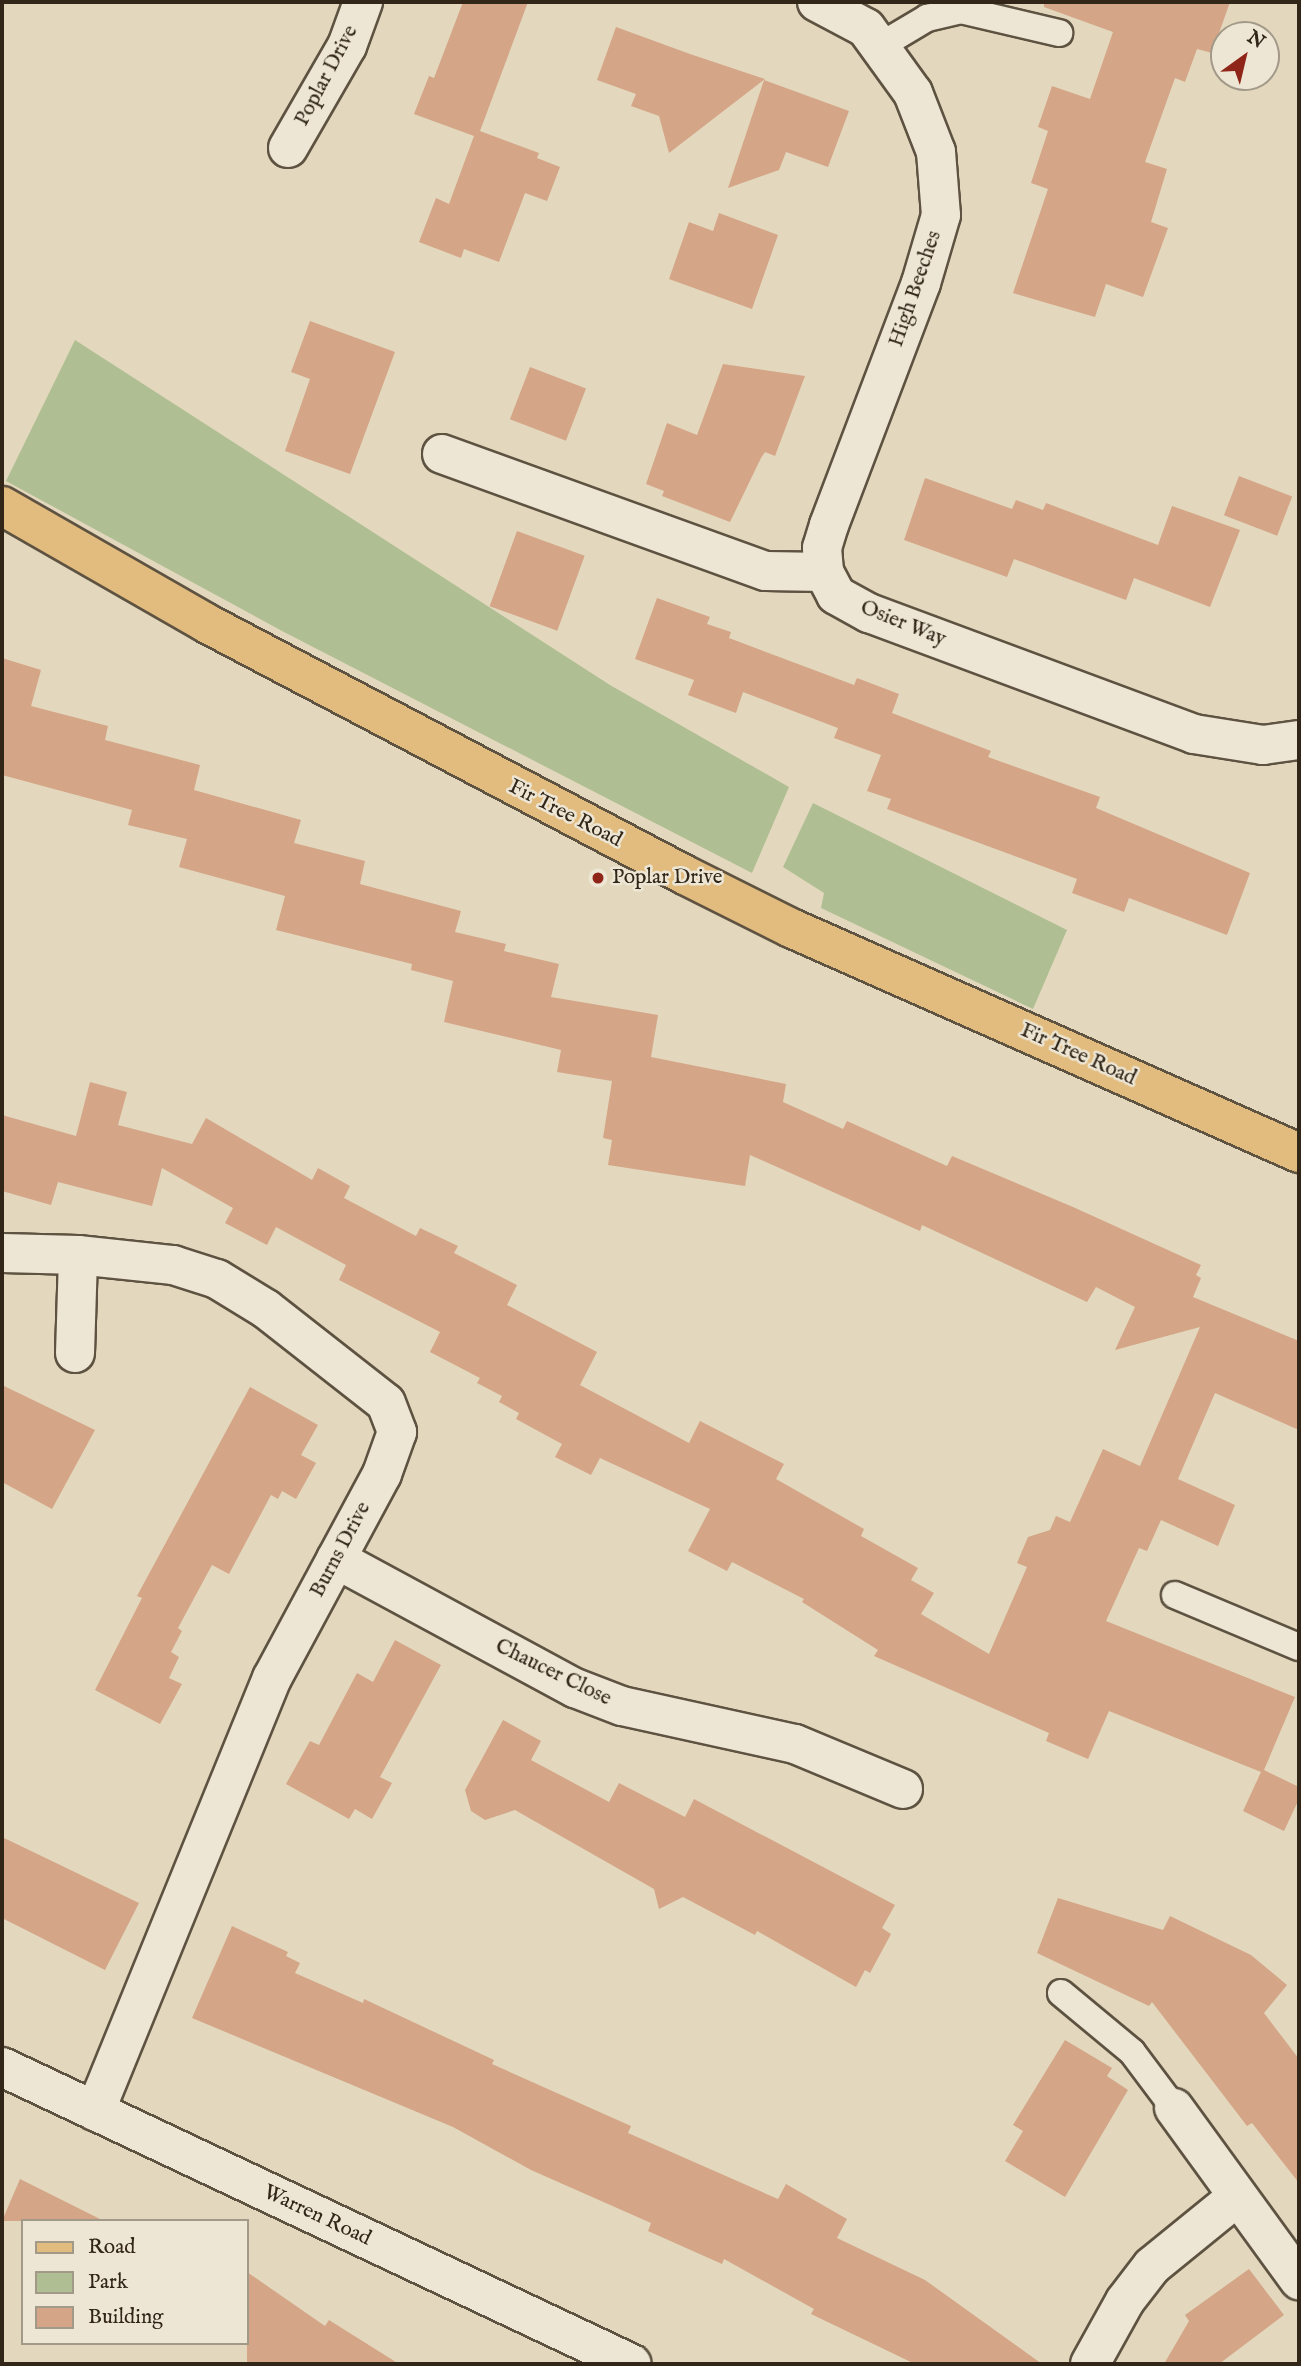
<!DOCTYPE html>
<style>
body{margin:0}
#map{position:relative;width:1301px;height:2366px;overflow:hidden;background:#e3d8bd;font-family:"IM FELL English",serif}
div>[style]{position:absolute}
.green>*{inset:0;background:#b0bf93}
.building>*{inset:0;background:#d4a587;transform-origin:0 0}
.roads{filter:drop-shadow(2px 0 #5e5241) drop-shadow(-2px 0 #5e5241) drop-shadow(0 2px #5e5241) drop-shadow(0 -2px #5e5241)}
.lane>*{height:26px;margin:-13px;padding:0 13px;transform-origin:13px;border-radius:13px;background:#ede6d4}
.street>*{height:38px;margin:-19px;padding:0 19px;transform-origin:19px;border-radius:19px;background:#ede6d4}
.primary>*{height:38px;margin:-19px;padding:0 19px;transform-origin:19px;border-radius:19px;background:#e2bc7e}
.dots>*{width:19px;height:19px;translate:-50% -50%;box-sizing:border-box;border:4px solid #ede6d4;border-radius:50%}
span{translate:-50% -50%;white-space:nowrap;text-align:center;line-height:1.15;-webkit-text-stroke:5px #ede6d4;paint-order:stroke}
.street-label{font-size:21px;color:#312618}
.poi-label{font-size:21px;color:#312618}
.left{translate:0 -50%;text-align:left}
.frame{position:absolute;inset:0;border:4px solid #312618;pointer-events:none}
.legend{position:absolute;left:21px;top:2219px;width:228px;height:126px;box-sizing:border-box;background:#ede6d4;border:2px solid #a29989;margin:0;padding:9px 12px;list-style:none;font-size:21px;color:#312618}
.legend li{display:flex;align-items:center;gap:14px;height:35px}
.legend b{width:35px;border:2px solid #a29989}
.north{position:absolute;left:1210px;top:21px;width:70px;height:70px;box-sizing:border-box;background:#ede6d4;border:2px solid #a29989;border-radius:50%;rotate:34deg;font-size:19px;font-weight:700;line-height:28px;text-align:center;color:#312618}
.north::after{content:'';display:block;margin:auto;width:24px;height:32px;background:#8f2418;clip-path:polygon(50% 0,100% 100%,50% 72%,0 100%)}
</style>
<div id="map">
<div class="green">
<i style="clip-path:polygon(75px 340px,610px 685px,789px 787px,752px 873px,282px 631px,6px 481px)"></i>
<i style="clip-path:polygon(813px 803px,1067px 930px,1033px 1009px,821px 908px,824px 893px,783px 867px)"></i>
</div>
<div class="building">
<i style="clip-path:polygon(463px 2px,528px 2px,480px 131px,539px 153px,537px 158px,560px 167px,547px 201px,525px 193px,499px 262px,464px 249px,461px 258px,419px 242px,436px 198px,449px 204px,474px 136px,414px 114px,429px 76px,434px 78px)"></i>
<i style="clip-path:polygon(1044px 2px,1230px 2px,1212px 53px,1197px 49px,1185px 82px,1175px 78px,1145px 162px,1167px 169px,1151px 222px,1168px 228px,1143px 297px,1106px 284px,1095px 317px,1013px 293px,1048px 189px,1031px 183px,1048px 131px,1038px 127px,1052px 86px,1090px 99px,1113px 32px,1044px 7px)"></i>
<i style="clip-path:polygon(616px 27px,690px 54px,765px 79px,669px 153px,659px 116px,631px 106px,636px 94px,597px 80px)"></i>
<i style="clip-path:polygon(764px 80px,849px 111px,828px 167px,786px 152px,779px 170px,728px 188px)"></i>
<i style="clip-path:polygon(719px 213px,778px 235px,752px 309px,669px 279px,689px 222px,713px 231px)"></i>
<i style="clip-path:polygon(310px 321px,395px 352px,350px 474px,285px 451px,310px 379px,291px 372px)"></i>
<i style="clip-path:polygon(723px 364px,805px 376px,775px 456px,765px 452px,761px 458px,730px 522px,662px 496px,664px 491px,646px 484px,667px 423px,697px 435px)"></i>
<i style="left:530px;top:367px;width:60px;height:56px;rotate:21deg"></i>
<i style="left:1239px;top:476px;width:57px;height:42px;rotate:21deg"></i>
<i style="clip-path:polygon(925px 478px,1012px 509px,1016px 500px,1043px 510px,1046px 503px,1158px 545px,1172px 506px,1240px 530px,1210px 607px,1134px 578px,1126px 600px,1014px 559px,1007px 577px,904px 540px)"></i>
<i style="left:517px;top:531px;width:72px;height:80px;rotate:20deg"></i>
<i style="clip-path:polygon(657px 598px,710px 617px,707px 624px,731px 632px,729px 638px,854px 685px,857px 678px,899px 694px,892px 713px,991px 751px,988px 757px,1100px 797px,1096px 808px,1250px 873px,1227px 935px,1129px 898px,1124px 912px,1072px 893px,1077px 879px,887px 809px,891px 799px,867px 791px,881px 755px,834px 738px,838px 728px,743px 692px,736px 713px,688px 695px,694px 680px,635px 659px)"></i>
<i style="clip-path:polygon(2px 658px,41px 670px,31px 706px,108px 726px,105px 740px,200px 765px,194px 790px,301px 820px,294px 843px,365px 861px,360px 884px,461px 911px,455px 932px,506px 944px,504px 951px,559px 964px,551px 997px,658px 1015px,651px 1057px,786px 1084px,783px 1102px,843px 1129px,847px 1121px,947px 1166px,952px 1156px,1073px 1207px,1201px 1265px,1196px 1275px,1201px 1278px,1193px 1297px,1299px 1341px,1299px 1430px,1215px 1393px,1178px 1479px,1235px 1505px,1218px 1546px,1161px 1520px,1147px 1551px,1139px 1548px,1106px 1621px,1295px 1697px,1264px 1770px,1299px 1787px,1299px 1799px,1284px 1831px,1243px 1811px,1261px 1772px,1109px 1711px,1088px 1759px,1046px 1741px,1049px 1733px,874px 1656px,878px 1650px,802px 1602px,804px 1599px,732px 1562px,727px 1571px,688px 1551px,710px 1509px,600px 1458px,591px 1475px,555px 1457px,562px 1444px,516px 1419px,519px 1413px,499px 1402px,502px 1396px,477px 1383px,480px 1378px,430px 1352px,440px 1332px,339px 1280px,346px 1265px,276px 1227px,267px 1245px,225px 1223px,233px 1208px,162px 1168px,152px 1206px,58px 1182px,51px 1205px,2px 1191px,2px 1115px,76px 1136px,90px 1082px,127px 1092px,118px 1125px,192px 1144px,206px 1118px,312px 1180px,318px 1168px,350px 1186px,344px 1198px,416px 1236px,420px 1228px,458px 1246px,454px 1253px,517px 1285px,507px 1305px,597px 1352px,580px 1385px,689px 1443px,700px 1421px,784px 1464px,776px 1479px,864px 1529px,861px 1536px,918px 1568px,911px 1580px,934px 1593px,921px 1614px,989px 1654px,1027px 1567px,1017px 1563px,1028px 1537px,1050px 1530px,1056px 1516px,1070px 1522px,1103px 1449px,1140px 1466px,1200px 1327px,1115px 1350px,1135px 1307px,1096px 1287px,1087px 1302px,922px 1225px,920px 1231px,750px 1155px,745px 1186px,608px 1165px,612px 1140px,603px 1138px,612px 1081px,557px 1072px,561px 1050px,444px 1022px,453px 981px,411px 970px,412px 964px,276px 930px,285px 896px,179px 867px,187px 839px,128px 825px,132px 810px,2px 775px)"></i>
<i style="clip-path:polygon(2px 1385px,95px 1430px,52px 1509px,2px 1482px)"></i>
<i style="clip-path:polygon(250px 1387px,318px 1425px,301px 1455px,316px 1463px,296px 1499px,282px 1491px,278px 1499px,271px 1495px,229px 1574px,212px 1565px,178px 1628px,182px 1631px,171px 1652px,179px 1657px,169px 1678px,182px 1684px,160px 1724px,95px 1690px,142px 1598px,137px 1596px)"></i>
<i style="clip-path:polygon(395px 1640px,441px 1665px,380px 1777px,392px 1783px,372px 1819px,355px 1809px,349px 1819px,286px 1784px,310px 1741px,319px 1745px,357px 1673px,373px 1682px)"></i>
<i style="clip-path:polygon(503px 1720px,541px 1741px,531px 1760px,609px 1802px,619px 1783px,685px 1817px,694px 1799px,895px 1905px,882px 1928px,891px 1934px,870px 1973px,865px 1970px,856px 1987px,757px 1931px,755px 1935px,683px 1897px,659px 1909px,654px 1889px,515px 1810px,485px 1820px,471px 1811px,465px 1790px)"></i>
<i style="clip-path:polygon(2px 1837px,139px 1903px,105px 1970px,2px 1918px)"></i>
<i style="clip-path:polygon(1058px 1898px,1163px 1930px,1170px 1916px,1251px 1955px,1287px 1985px,1264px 2013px,1299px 2059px,1299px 2183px,1252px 2123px,1247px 2126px,1152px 2002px,1149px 2006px,1037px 1953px)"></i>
<i style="clip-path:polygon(232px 1926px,288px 1952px,286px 1956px,300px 1963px,295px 1973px,363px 2003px,364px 1999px,494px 2060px,492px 2064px,631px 2126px,628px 2133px,778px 2199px,786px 2184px,847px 2219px,837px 2238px,925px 2280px,1042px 2364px,915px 2364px,811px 2314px,814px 2309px,724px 2259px,722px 2264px,648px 2231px,651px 2223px,531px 2170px,453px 2127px,192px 2018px)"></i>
<i style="clip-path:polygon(1065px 2040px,1112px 2068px,1107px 2076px,1128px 2090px,1065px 2197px,1005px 2161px,1023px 2131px,1013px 2125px)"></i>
<i style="clip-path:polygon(20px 2179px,104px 2221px,2px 2221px)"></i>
<i style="clip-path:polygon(1249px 2269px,1284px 2315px,1219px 2364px,1164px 2364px,1189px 2321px,1185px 2315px)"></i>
<i style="clip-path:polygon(247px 2272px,325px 2326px,329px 2320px,399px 2364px,247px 2364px)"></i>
</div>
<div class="roads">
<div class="lane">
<i style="left:880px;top:46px;width:55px;rotate:-30.8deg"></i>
<i style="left:927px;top:18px;width:35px;rotate:-13deg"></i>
<i style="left:961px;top:10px;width:101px;rotate:13.2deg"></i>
<i style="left:1175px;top:1595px;width:134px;rotate:22.8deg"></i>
<i style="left:1061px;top:1993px;width:92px;rotate:39.7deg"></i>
<i style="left:1132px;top:2052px;width:70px;rotate:53.1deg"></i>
</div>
<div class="street">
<i style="left:817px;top:2px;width:55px;rotate:28deg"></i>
<i style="left:866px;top:28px;width:80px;rotate:54.1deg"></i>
<i style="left:913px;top:93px;width:63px;rotate:68.7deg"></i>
<i style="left:936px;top:152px;width:63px;rotate:85.5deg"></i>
<i style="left:941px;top:215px;width:71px;rotate:106.4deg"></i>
<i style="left:921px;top:283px;width:259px;rotate:110.8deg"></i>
<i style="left:829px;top:525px;width:24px;rotate:107deg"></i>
<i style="left:822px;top:548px;width:24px;rotate:85deg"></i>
<i style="left:288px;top:148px;width:118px;rotate:-60deg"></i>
<i style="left:347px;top:46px;width:47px;rotate:-70deg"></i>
<i style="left:442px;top:454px;width:344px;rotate:19.9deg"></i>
<i style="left:766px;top:571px;width:58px;rotate:1deg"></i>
<i style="left:824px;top:572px;width:26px;rotate:62deg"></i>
<i style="left:836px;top:595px;width:38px;rotate:29deg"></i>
<i style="left:869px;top:613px;width:347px;rotate:20.4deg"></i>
<i style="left:1194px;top:734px;width:70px;rotate:9.1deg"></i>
<i style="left:1263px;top:745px;width:36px;rotate:-8deg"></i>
<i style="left:3px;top:1253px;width:75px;rotate:1.5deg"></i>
<i style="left:75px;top:1353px;width:98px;rotate:-88.2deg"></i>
<i style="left:78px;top:1255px;width:96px;rotate:6deg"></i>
<i style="left:173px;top:1265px;width:46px;rotate:17.7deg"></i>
<i style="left:217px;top:1279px;width:57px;rotate:31.5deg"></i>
<i style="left:266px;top:1309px;width:152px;rotate:38.1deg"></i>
<i style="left:386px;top:1403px;width:31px;rotate:69deg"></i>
<i style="left:397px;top:1432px;width:45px;rotate:109.7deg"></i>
<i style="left:382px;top:1474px;width:232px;rotate:118.3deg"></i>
<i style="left:272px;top:1678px;width:468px;rotate:112.2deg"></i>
<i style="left:336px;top:1559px;width:272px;rotate:28.4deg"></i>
<i style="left:575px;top:1688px;width:50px;rotate:21deg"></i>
<i style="left:622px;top:1706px;width:177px;rotate:12.4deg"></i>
<i style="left:795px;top:1744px;width:117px;rotate:22.6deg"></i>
<i style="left:2px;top:2067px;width:696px;rotate:25.24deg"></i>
<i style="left:1174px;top:2108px;width:213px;rotate:54deg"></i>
<i style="left:1090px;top:2364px;width:72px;rotate:-60.9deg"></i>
<i style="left:1125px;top:2301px;width:44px;rotate:-52.4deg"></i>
<i style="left:1152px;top:2266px;width:109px;rotate:-39.1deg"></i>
</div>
<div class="primary">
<i style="left:2px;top:506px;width:235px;rotate:29.8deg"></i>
<i style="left:206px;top:623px;width:541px;rotate:27.75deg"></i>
<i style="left:685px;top:875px;width:119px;rotate:26.6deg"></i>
<i style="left:791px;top:928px;width:556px;rotate:23.89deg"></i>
</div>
</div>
<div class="dots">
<i style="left:598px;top:878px;background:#8f2418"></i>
</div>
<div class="street-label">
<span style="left:327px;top:76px;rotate:-62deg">Poplar Drive</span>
<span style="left:916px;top:289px;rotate:-71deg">High Beeches</span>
<span style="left:903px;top:624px;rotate:22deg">Osier Way</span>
<span style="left:565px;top:814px;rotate:27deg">Fir Tree Road</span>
<span style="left:1078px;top:1055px;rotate:24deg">Fir Tree Road</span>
<span style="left:341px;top:1550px;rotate:-62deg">Burns Drive</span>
<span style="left:553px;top:1673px;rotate:26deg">Chaucer Close</span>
<span style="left:317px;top:2216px;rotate:25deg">Warren Road</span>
</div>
<div class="poi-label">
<span class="left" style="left:612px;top:878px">Poplar Drive</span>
</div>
<div class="frame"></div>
<ul class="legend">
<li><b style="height:9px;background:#e2bc7e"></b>Road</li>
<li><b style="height:19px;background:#b0bf93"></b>Park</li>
<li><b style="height:19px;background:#d4a587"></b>Building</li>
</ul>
<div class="north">N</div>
</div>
